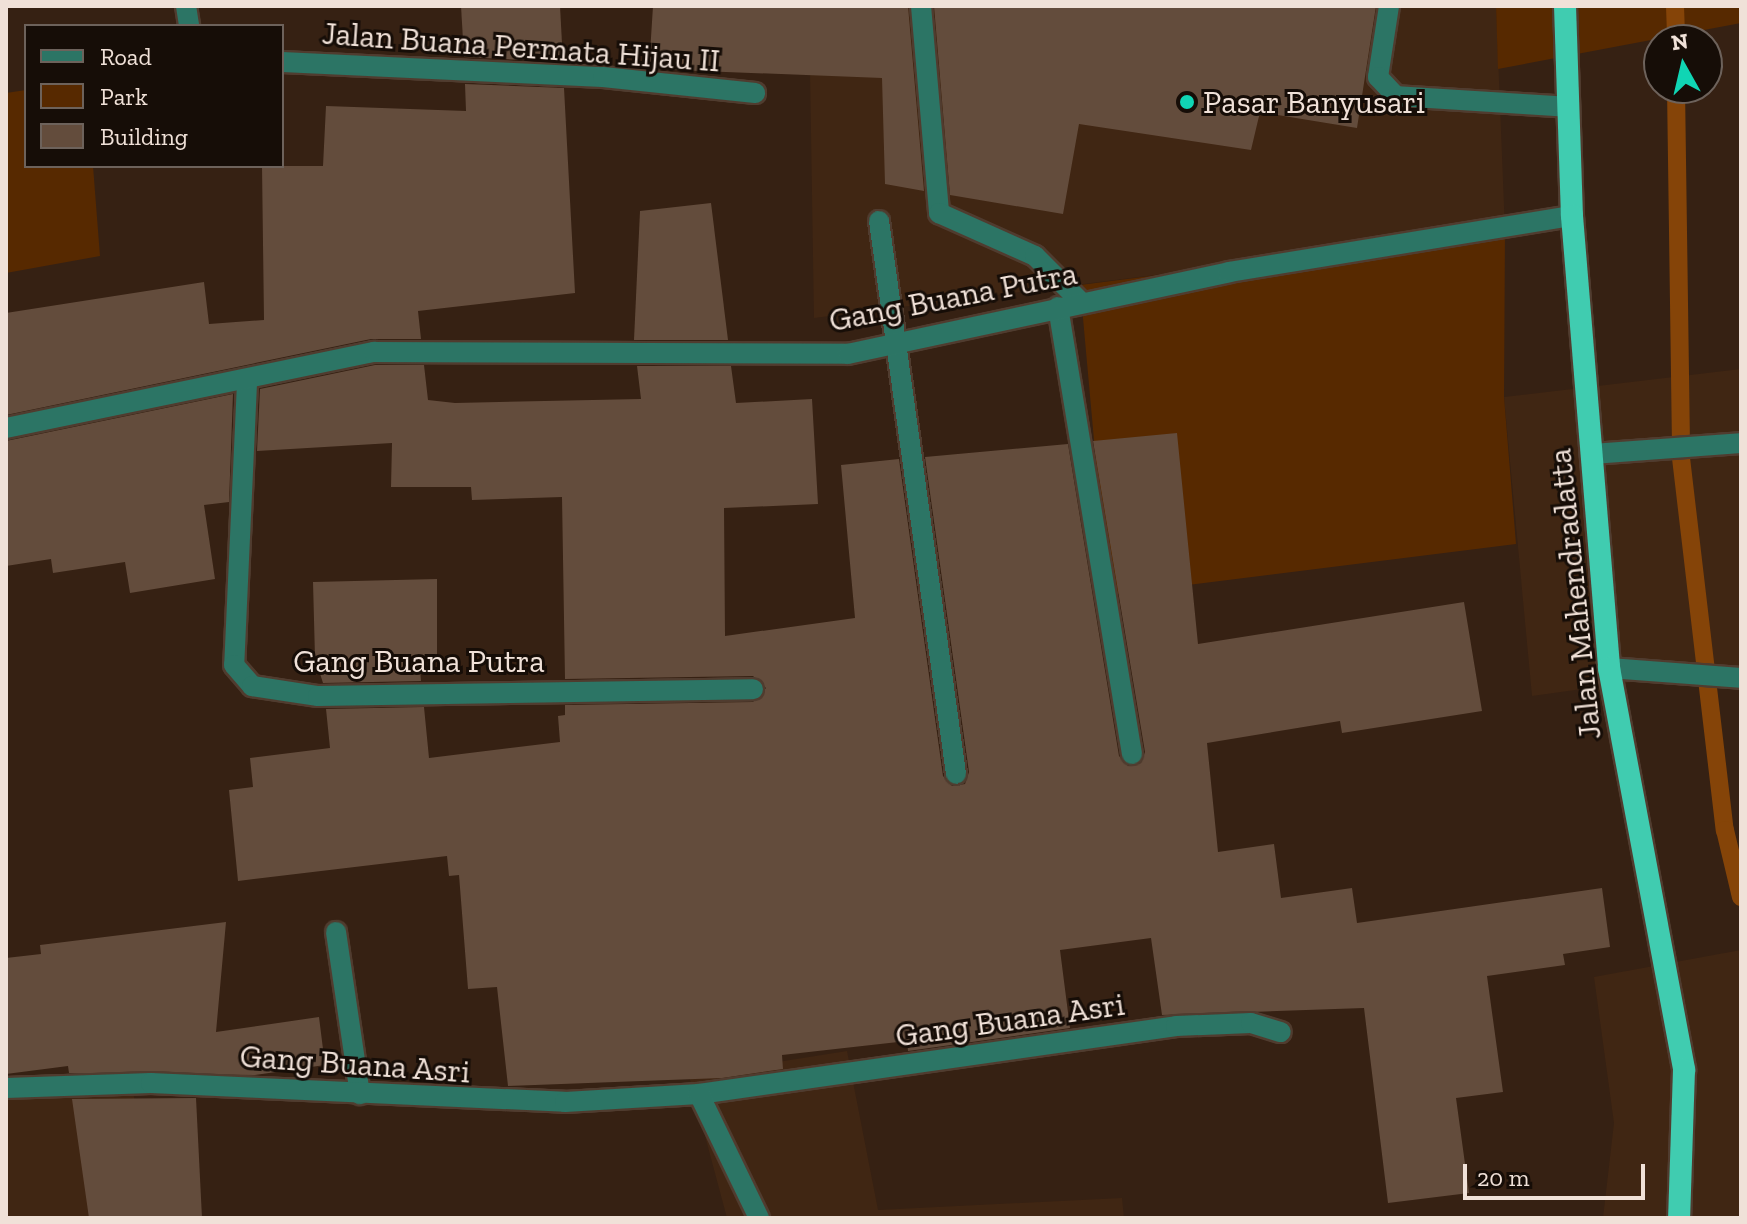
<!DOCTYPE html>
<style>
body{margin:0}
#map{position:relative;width:1747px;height:1224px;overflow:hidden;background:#362113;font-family:"Zilla Slab",serif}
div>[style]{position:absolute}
.built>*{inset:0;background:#402613}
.green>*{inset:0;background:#572900}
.stream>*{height:18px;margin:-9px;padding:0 9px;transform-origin:9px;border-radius:9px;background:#854408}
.building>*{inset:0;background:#634c3c}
.roads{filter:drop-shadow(2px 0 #503c2f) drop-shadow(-2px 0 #503c2f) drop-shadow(0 2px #503c2f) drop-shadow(0 -2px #503c2f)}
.service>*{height:20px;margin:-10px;padding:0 10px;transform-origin:10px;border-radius:10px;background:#2c7565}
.minor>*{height:20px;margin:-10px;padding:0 10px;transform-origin:10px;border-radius:10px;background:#2c7565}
.trunk>*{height:22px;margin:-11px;padding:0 11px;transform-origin:11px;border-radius:11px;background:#40ccb0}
.dots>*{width:22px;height:22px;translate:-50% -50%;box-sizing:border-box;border:4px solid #160d07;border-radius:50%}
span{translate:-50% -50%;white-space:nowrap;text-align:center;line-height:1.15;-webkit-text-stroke:6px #160d07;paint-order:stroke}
.street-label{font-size:32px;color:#f0e1d8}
.poi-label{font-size:32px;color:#f0e1d8}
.left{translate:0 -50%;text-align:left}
.frame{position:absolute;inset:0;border:8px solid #f0e1d8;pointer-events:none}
.legend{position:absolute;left:24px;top:24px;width:260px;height:144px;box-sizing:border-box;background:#160d07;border:2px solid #6d625b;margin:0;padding:10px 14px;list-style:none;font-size:24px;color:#f0e1d8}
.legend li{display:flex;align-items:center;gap:16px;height:40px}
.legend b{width:40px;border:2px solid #6d625b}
.north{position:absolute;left:1643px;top:24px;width:80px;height:80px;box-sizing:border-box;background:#160d07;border:2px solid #6d625b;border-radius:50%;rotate:352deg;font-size:22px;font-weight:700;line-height:32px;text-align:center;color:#f0e1d8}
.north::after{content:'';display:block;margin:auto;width:28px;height:36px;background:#10d5b4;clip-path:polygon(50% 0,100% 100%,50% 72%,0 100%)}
.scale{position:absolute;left:1463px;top:1164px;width:182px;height:36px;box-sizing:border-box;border:4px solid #f0e1d8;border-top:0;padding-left:10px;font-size:24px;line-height:28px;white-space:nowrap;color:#f0e1d8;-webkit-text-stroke:6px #160d07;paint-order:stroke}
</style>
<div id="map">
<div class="built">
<i style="clip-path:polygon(809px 6px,1496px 6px,1505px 231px,814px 318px)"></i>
<i style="clip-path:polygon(1741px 369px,1741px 681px,1690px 674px,1532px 696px,1504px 397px)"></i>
<i style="clip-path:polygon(1741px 950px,1741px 1218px,1603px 1218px,1614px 1123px,1594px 977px)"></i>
<i style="clip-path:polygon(847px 1051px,878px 1210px,1122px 1198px,1124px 1218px,727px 1218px,689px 1076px)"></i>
<i style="clip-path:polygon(132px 1082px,151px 1218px,6px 1218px,6px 1089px)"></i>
</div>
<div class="green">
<i style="clip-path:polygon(1496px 6px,1741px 6px,1741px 23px,1498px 69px)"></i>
<i style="clip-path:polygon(26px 90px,26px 166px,93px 166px,100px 256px,6px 273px,6px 93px)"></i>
<i style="clip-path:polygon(1505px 231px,1504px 397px,1516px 544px,1108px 595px,1080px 285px)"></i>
</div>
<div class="stream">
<i style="left:1675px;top:6px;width:34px;rotate:88deg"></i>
<i style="left:1676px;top:88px;width:370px;rotate:89.2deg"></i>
<i style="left:1681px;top:458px;width:375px;rotate:83.3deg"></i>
<i style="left:1725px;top:830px;width:69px;rotate:76.6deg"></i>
</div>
<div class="building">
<i style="clip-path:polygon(461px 6px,560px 6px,563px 62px,464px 57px)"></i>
<i style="clip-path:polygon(653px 6px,908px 6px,924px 191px,885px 184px,882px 78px,649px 69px)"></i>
<i style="clip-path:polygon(934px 6px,1376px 6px,1357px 128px,1260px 112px,1251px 150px,1079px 124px,1063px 214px,950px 195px)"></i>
<i style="clip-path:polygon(465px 84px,564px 88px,575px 293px,418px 311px,421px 339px,371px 339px,6px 415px,6px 313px,204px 282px,209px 324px,264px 320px,262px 166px,323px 166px,326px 106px,466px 111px)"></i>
<i style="clip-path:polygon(711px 203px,728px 340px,634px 340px,640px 211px)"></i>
<i style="clip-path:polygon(375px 365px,424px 365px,428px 400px,455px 403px,641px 399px,637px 366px,731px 366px,736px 403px,812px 399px,818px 504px,724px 508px,725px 636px,855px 618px,841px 465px,899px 459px,943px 776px,952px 786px,965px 784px,969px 772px,925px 457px,1068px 444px,1119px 756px,1128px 766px,1141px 763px,1145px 752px,1093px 441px,1177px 433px,1198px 644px,1464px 602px,1482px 711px,1342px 733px,1340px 721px,1207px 743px,1218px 852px,1274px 844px,1281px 898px,1352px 888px,1357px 923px,1602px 888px,1610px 947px,1563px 954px,1565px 965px,1487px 976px,1503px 1092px,1456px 1098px,1469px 1193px,1388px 1203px,1364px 1008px,1162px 1015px,1151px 938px,1060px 950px,1070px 1028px,908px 1051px,907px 1041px,782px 1055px,783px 1069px,722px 1078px,508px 1086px,497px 987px,468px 989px,459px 875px,449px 876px,447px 856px,238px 881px,229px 790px,253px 787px,250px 758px,330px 748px,326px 709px,424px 707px,429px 758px,560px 742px,558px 716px,565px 715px,565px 705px,753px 702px,766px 688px,753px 676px,565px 679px,562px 497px,472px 500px,471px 487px,391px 487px,392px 443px,257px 451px,260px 389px)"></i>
<i style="clip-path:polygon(233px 394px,229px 502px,204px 505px,215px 579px,130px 593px,125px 562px,53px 573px,51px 559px,6px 566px,6px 441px)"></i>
<i style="clip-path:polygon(437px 579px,437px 657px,419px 657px,421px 681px,323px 683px,315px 658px,313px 582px)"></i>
<i style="clip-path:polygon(226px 922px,216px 1032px,319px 1017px,325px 1065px,255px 1075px,69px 1073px,68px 1066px,6px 1074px,6px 958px,41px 954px,40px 945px)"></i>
<i style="clip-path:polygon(196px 1098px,202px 1218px,89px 1218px,72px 1099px)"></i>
</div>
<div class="roads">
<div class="service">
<i style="left:921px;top:6px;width:208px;rotate:85deg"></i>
<i style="left:939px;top:213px;width:105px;rotate:24.1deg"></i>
<i style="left:1035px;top:256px;width:65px;rotate:45deg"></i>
<i style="left:1389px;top:6px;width:72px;rotate:98.8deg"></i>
<i style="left:1378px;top:77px;width:26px;rotate:47deg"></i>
<i style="left:1396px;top:96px;width:173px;rotate:3.6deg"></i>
<i style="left:879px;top:221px;width:558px;rotate:82.07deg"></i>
<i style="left:1058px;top:307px;width:453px;rotate:80.6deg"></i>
</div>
<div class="minor">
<i style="left:186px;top:6px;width:20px;rotate:81deg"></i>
<i style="left:282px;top:62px;width:321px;rotate:2.7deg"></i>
<i style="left:603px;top:77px;width:153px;rotate:6deg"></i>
<i style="left:247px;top:383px;width:282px;rotate:92.6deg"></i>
<i style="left:234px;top:665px;width:28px;rotate:49deg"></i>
<i style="left:252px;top:686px;width:67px;rotate:8.6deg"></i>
<i style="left:318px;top:696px;width:435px;rotate:-0.9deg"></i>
<i style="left:6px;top:428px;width:376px;rotate:-11.7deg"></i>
<i style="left:374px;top:352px;width:474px;rotate:0.2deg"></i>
<i style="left:848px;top:354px;width:390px;rotate:-12.1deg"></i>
<i style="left:1229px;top:272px;width:348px;rotate:-9.3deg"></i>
<i style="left:1592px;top:454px;width:149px;rotate:-4.2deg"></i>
<i style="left:1609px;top:668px;width:132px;rotate:4.3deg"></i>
<i style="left:336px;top:932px;width:164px;rotate:81.6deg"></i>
<i style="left:6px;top:1088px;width:145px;rotate:-2deg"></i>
<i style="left:151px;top:1083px;width:414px;rotate:2.6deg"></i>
<i style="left:565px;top:1102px;width:134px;rotate:-3.4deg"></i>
<i style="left:699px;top:1094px;width:482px;rotate:-8.1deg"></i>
<i style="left:1176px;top:1026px;width:75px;rotate:-2.3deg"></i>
<i style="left:1251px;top:1023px;width:31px;rotate:17deg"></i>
<i style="left:699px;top:1094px;width:138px;rotate:64.2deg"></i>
</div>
<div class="trunk">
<i style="left:1565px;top:6px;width:210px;rotate:88.1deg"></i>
<i style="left:1572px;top:216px;width:454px;rotate:85.3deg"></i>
<i style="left:1609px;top:668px;width:409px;rotate:79.4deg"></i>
<i style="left:1684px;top:1070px;width:148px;rotate:91.9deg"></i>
</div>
</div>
<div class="dots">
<i style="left:1187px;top:102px;background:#10d5b4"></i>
</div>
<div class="street-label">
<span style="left:521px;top:47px;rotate:4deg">Jalan Buana Permata Hijau II</span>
<span style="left:953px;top:297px;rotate:-11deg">Gang Buana Putra</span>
<span style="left:1575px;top:594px;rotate:-96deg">Jalan Mahendradatta</span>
<span style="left:419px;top:661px">Gang Buana Putra</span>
<span style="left:1010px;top:1020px;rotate:-8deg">Gang Buana Asri</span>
<span style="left:355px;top:1064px;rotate:4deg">Gang Buana Asri</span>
</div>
<div class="poi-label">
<span class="left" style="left:1203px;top:102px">Pasar Banyusari</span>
</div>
<div class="frame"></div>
<ul class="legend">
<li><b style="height:10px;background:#2c7565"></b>Road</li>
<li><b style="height:22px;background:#572900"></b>Park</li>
<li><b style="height:22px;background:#634c3c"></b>Building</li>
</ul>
<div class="north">N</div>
<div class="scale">20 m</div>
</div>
